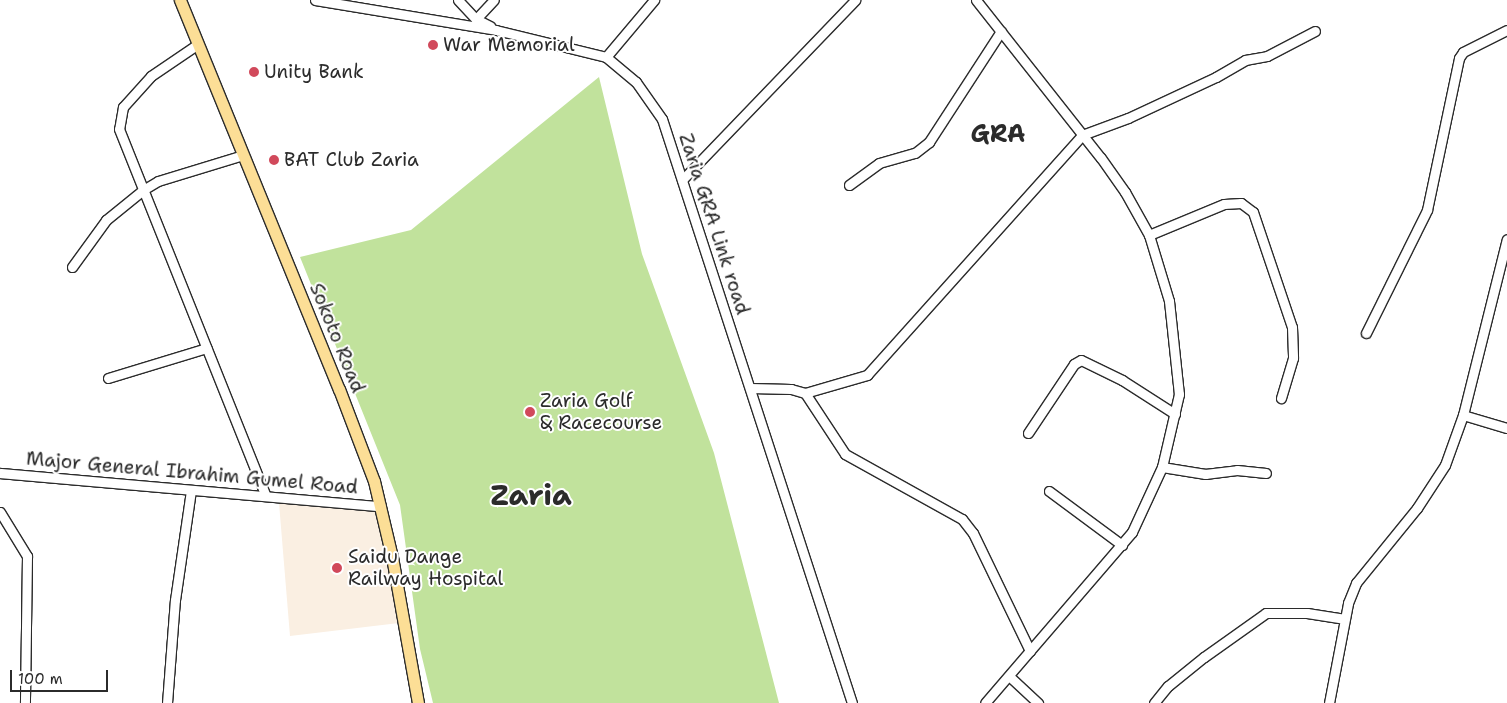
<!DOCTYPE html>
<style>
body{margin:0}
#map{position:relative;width:1507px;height:703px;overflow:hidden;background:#fff;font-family:"Shantell Sans",sans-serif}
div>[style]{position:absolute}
.built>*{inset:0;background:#faefe2}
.green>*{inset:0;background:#c1e29c}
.roads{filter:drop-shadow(1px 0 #2b2b2b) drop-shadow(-1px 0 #2b2b2b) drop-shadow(0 1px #2b2b2b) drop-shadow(0 -1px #2b2b2b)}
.minor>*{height:9px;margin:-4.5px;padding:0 4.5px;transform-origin:4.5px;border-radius:4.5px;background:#fff}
.major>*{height:11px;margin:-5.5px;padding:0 5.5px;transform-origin:5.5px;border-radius:5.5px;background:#fcde96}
.dots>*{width:14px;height:14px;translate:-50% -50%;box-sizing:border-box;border:2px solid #fff;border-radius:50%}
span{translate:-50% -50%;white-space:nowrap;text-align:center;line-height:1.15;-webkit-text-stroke:4px #fff;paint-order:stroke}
.poi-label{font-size:19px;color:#2b2b2b}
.left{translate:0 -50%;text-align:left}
.street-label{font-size:19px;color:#2b2b2b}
.district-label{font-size:24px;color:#2b2b2b;font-weight:700}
.town-label{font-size:29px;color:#2b2b2b;font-weight:700}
.scale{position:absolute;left:10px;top:670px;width:98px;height:22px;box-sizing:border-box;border:2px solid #2b2b2b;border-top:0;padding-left:6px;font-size:15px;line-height:18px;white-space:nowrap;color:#2b2b2b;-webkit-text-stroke:4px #fff;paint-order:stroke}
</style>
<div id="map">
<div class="built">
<i style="clip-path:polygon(279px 503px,373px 509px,381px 513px,399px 623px,290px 636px)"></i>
</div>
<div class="green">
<i style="clip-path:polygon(599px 77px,642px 254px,714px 453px,779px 703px,433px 703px,420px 649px,400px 505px,300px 257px,411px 230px)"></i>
</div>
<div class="roads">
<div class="minor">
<i style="left:315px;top:0;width:183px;rotate:9.4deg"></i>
<i style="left:496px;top:30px;width:113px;rotate:13.8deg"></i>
<i style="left:606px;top:57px;width:39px;rotate:40deg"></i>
<i style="left:636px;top:82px;width:45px;rotate:54.9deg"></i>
<i style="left:662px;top:119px;width:614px;rotate:71.98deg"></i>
<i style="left:458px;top:0;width:26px;rotate:47deg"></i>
<i style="left:476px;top:19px;width:16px;rotate:27deg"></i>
<i style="left:976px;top:0;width:201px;rotate:51.7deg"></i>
<i style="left:1101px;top:158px;width:42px;rotate:54.8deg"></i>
<i style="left:1125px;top:192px;width:49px;rotate:60.8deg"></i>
<i style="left:1149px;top:235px;width:69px;rotate:73.1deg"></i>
<i style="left:1169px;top:301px;width:94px;rotate:83.9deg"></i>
<i style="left:1179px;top:394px;width:75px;rotate:103.1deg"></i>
<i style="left:1162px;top:467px;width:72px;rotate:114.8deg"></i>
<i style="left:1132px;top:532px;width:225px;rotate:130.7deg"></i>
<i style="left:476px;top:19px;width:26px;rotate:-47deg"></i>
<i style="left:198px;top:44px;width:57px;rotate:145.8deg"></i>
<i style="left:151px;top:76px;width:42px;rotate:132.1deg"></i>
<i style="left:123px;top:107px;width:22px;rotate:100deg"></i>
<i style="left:119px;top:129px;width:395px;rotate:68.2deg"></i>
<i style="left:606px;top:57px;width:75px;rotate:-49.9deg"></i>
<i style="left:682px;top:180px;width:250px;rotate:-46.1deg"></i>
<i style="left:849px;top:185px;width:37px;rotate:-36deg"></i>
<i style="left:879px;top:163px;width:37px;rotate:-16deg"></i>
<i style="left:915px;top:153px;width:18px;rotate:-38deg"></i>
<i style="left:929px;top:142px;width:132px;rotate:-57deg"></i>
<i style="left:1149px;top:235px;width:81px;rotate:-22.5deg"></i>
<i style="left:1224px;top:204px;width:17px;rotate:-3deg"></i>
<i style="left:1241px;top:203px;width:15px;rotate:37deg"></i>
<i style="left:1253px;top:212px;width:121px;rotate:71.3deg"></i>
<i style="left:1292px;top:327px;width:31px;rotate:88deg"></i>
<i style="left:1293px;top:358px;width:42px;rotate:106.7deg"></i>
<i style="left:72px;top:267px;width:58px;rotate:-54.1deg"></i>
<i style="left:106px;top:220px;width:48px;rotate:-39deg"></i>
<i style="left:143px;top:190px;width:17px;rotate:-31deg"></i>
<i style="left:158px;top:181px;width:89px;rotate:-17deg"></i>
<i style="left:1366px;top:333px;width:137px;rotate:-63.6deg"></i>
<i style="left:1427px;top:210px;width:155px;rotate:-78.1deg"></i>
<i style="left:1459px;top:58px;width:7px;rotate:-56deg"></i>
<i style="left:1463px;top:52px;width:49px;rotate:-26.6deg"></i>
<i style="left:108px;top:378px;width:103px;rotate:-16.9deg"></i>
<i style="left:750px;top:388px;width:41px;rotate:1.4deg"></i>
<i style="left:791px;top:389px;width:15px;rotate:16deg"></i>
<i style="left:805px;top:393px;width:65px;rotate:-16.2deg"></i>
<i style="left:867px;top:375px;width:322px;rotate:-48.1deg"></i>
<i style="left:1082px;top:135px;width:49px;rotate:-20.3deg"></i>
<i style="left:1128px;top:118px;width:97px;rotate:-25deg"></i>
<i style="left:1216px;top:77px;width:34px;rotate:-30deg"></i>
<i style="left:1245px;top:60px;width:22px;rotate:-10deg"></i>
<i style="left:1267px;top:56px;width:54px;rotate:-27.5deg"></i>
<i style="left:805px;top:393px;width:73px;rotate:56.7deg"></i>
<i style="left:845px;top:454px;width:134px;rotate:29.1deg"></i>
<i style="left:962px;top:519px;width:18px;rotate:52deg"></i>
<i style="left:973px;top:533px;width:131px;rotate:64.2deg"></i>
<i style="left:1463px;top:415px;width:46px;rotate:16.5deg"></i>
<i style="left:1028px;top:433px;width:83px;rotate:-56.3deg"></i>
<i style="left:1074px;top:364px;width:8px;rotate:-30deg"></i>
<i style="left:1081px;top:360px;width:46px;rotate:26deg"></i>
<i style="left:1122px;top:380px;width:63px;rotate:32.7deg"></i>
<i style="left:1162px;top:467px;width:44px;rotate:9.2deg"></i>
<i style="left:1205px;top:474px;width:32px;rotate:-7deg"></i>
<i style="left:1237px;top:470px;width:29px;rotate:6deg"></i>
<i style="left:0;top:473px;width:382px;rotate:5deg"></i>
<i style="left:1049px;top:491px;width:91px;rotate:36.5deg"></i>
<i style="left:0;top:512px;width:52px;rotate:58.5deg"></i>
<i style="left:27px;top:556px;width:147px;rotate:90.8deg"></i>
<i style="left:1009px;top:676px;width:40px;rotate:43deg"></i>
<i style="left:167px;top:703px;width:103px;rotate:-85.6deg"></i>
<i style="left:175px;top:600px;width:111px;rotate:-81.7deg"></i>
<i style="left:1154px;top:703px;width:22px;rotate:-51deg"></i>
<i style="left:1168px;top:686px;width:46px;rotate:-38.9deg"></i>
<i style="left:1204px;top:657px;width:76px;rotate:-35.4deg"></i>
<i style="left:1266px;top:613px;width:41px"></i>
<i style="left:1307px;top:613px;width:37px;rotate:9deg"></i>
<i style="left:1329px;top:703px;width:102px;rotate:-79.2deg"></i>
<i style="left:1348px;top:603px;width:22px;rotate:-68deg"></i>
<i style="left:1356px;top:583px;width:97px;rotate:-50.9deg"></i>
<i style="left:1417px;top:508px;width:51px;rotate:-56.9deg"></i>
<i style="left:1445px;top:465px;width:53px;rotate:-70.2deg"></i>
<i style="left:1463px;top:415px;width:181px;rotate:-76deg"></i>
</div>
<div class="major">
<i style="left:180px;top:0;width:420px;rotate:67.8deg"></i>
<i style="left:339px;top:389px;width:98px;rotate:69.2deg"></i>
<i style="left:374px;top:481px;width:78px;rotate:76.7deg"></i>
<i style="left:392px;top:557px;width:148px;rotate:79.9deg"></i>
</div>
</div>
<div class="dots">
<i style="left:433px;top:45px;background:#d1495b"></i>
<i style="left:254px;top:72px;background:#d1495b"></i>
<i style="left:274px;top:160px;background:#d1495b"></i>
<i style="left:530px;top:412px;background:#d1495b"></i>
<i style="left:337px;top:568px;background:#d1495b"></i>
</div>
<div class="poi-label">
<span class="left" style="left:443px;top:45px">War Memorial</span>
<span class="left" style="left:264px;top:72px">Unity Bank</span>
<span class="left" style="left:284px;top:160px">BAT Club Zaria</span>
<span class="left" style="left:540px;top:412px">Zaria Golf<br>&amp; Racecourse</span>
<span class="left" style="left:348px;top:568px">Saidu Dange<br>Railway Hospital</span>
</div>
<div class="street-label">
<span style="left:714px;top:224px;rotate:72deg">Zaria GRA Link road</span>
<span style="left:337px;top:338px;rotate:68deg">Sokoto Road</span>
<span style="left:192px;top:473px;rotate:5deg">Major General Ibrahim Gumel Road</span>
</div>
<div class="district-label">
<span style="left:998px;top:135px">GRA</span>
</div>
<div class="town-label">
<span style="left:531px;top:495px">Zaria</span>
</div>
<div class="scale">100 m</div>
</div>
